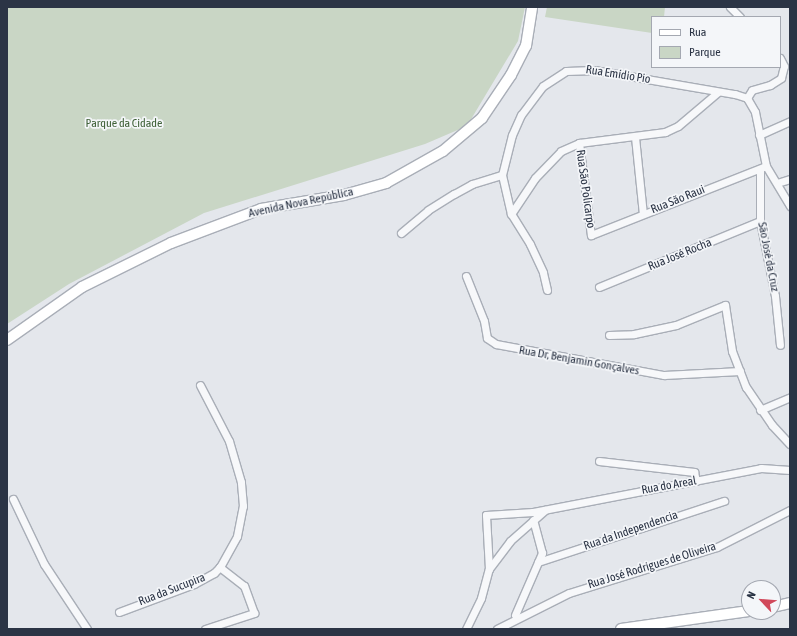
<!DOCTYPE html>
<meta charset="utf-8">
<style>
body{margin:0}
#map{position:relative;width:797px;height:636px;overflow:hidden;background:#e4e7ec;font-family:"Asap Condensed",sans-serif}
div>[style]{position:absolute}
.green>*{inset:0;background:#c9d6c5}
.roads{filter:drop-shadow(1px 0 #a9aeb7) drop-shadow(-1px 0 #a9aeb7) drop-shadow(0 1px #a9aeb7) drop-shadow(0 -1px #a9aeb7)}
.street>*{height:7px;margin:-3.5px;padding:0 3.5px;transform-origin:3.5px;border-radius:3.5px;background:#f7f8fa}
.secondary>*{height:10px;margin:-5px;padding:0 5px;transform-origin:5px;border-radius:5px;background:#fff}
span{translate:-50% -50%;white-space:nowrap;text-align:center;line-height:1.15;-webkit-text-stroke:3.5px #f4f6f9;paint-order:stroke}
.street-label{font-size:12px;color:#2b3445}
.park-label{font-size:12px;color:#3f6138}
.frame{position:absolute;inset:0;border:8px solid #2b3445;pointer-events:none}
.legend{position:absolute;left:651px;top:16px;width:130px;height:52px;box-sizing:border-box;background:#f4f6f9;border:1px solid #a4a8b1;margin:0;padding:5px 7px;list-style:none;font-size:12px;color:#2b3445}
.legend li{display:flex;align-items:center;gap:8px;height:20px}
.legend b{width:20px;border:1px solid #a4a8b1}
.north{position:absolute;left:741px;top:580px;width:40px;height:40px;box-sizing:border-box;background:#f4f6f9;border:1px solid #a4a8b1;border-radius:50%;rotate:296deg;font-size:11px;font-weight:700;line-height:16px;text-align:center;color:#2b3445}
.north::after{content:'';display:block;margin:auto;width:14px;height:18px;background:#d1495b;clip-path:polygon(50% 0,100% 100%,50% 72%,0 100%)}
</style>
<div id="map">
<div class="green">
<i style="clip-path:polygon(7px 7px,525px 7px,518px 41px,467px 126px,425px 144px,204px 213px,69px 284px,7px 324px)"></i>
<i style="clip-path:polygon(547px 7px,665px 7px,664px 17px,652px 17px,652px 33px,545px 17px)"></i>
</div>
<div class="roads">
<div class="street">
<i style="left:730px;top:7px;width:14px;rotate:45deg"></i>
<i style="left:747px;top:98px;width:9px;rotate:-58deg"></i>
<i style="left:752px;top:90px;width:19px;rotate:-16deg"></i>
<i style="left:770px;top:85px;width:13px;rotate:-32deg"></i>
<i style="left:781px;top:78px;width:12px;rotate:-76deg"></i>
<i style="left:784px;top:66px;width:9px;rotate:-117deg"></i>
<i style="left:759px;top:135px;width:34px;rotate:-24deg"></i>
<i style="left:635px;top:137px;width:77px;rotate:84.1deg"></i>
<i style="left:579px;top:143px;width:93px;rotate:82.6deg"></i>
<i style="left:591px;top:235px;width:188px;rotate:-21.5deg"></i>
<i style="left:760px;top:169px;width:52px;rotate:90deg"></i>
<i style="left:760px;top:221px;width:76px;rotate:78.7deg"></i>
<i style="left:775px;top:296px;width:49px;rotate:84.2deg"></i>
<i style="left:777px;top:183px;width:14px;rotate:-17deg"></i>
<i style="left:511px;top:214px;width:43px;rotate:-56.3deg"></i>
<i style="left:535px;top:178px;width:37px;rotate:-46deg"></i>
<i style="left:561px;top:151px;width:20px;rotate:-24deg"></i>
<i style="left:579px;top:143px;width:87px;rotate:-7.3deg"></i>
<i style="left:665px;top:132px;width:14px;rotate:-25deg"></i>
<i style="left:678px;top:126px;width:52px;rotate:-40.4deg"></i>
<i style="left:401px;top:233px;width:35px;rotate:-40deg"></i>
<i style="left:428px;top:210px;width:31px;rotate:-32deg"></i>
<i style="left:454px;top:194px;width:21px;rotate:-29deg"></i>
<i style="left:472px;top:184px;width:31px;rotate:-17deg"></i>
<i style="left:466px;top:276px;width:48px;rotate:68.2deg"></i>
<i style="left:484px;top:321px;width:17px;rotate:80deg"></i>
<i style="left:487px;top:338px;width:11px;rotate:34deg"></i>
<i style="left:496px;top:344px;width:171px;rotate:10.5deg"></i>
<i style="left:664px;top:375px;width:76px;rotate:-3deg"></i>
<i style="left:599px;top:287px;width:174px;rotate:-22.3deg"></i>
<i style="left:547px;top:290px;width:18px;rotate:-103deg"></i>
<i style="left:543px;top:272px;width:31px;rotate:-115deg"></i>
<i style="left:530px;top:244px;width:36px;rotate:-122deg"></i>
<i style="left:511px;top:214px;width:40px;rotate:-103deg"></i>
<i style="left:502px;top:175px;width:41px;rotate:-76deg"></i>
<i style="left:512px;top:135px;width:22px;rotate:-66deg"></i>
<i style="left:521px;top:115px;width:36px;rotate:-53deg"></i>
<i style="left:543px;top:86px;width:27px;rotate:-33deg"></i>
<i style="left:566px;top:71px;width:28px;rotate:-2deg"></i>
<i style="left:594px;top:70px;width:143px;rotate:9.7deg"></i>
<i style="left:735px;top:94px;width:13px;rotate:18deg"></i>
<i style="left:747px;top:98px;width:16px;rotate:60deg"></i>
<i style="left:755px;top:112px;width:55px;rotate:78.5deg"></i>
<i style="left:766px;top:166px;width:47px;rotate:59deg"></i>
<i style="left:609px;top:335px;width:25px;rotate:-2deg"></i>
<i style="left:634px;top:334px;width:43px;rotate:-12.1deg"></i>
<i style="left:676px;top:325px;width:53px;rotate:-22.2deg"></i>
<i style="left:725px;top:305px;width:47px;rotate:81.3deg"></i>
<i style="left:732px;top:351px;width:39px;rotate:69deg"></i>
<i style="left:746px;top:387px;width:46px;rotate:55.6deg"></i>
<i style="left:772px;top:425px;width:26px;rotate:47deg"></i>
<i style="left:760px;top:410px;width:33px;rotate:-23deg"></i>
<i style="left:599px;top:461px;width:96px;rotate:6.6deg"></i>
<i style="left:694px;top:472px;width:9px;rotate:77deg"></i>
<i style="left:13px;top:499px;width:72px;rotate:64.5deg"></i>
<i style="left:44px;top:564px;width:78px;rotate:56.5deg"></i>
<i style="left:538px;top:562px;width:196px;rotate:-18.2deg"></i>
<i style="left:489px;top:569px;width:35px;rotate:-53deg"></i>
<i style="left:510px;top:541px;width:47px;rotate:-41.5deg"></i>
<i style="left:119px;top:612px;width:80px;rotate:-20.5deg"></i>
<i style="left:194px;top:584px;width:23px;rotate:-29deg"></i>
<i style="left:214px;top:573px;width:8px;rotate:-45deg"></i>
<i style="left:220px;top:567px;width:35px;rotate:-61deg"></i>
<i style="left:237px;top:536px;width:31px;rotate:-79deg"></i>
<i style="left:243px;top:506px;width:24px;rotate:-95deg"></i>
<i style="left:241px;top:482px;width:43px;rotate:-106.3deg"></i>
<i style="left:229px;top:441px;width:63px;rotate:-117.4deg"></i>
<i style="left:515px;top:615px;width:68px;rotate:-66.5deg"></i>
<i style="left:542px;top:553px;width:34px;rotate:-105deg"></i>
<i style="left:205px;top:629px;width:52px;rotate:-18.1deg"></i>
<i style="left:254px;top:613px;width:29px;rotate:-110deg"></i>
<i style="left:244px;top:586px;width:31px;rotate:-142deg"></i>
<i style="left:466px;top:629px;width:34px;rotate:-64deg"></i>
<i style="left:481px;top:598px;width:30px;rotate:-75deg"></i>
<i style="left:489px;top:569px;width:54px;rotate:-93.2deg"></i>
<i style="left:486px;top:515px;width:47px;rotate:-3.7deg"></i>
<i style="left:533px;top:512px;width:232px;rotate:-10.9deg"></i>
<i style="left:761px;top:468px;width:29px;rotate:4deg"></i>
<i style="left:497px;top:629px;width:80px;rotate:-26.6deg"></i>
<i style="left:569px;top:593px;width:155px;rotate:-17.3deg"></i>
<i style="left:717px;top:547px;width:82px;rotate:-26.9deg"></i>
</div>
<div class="secondary">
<i style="left:7px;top:340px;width:92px;rotate:-35.2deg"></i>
<i style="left:82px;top:287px;width:99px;rotate:-26.3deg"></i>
<i style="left:171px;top:243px;width:96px;rotate:-20.7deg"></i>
<i style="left:261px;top:209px;width:84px;rotate:-9.6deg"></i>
<i style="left:344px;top:195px;width:44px;rotate:-15.9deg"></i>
<i style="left:386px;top:183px;width:65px;rotate:-29.3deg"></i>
<i style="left:443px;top:151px;width:51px;rotate:-40.2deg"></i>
<i style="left:482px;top:118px;width:52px;rotate:-56deg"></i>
<i style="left:511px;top:75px;width:33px;rotate:-63deg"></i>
<i style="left:526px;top:46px;width:39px;rotate:-81deg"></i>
<i style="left:773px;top:607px;width:17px;rotate:-13deg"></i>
<i style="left:621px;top:629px;width:129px;rotate:-8deg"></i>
</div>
</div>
<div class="street-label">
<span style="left:618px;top:75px;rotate:9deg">Rua Emídio Pio</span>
<span style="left:585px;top:189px;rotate:82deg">Rua São Policarpo</span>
<span style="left:678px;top:200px;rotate:-22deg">Rua São Raui</span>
<span style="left:301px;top:203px;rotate:-12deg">Avenida Nova República</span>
<span style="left:680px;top:255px;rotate:-22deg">Rua José Rocha</span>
<span style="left:768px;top:257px;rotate:79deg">São José da Cruz</span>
<span style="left:579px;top:361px;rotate:10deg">Rua Dr, Benjamin Gonçalves</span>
<span style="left:669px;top:486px;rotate:-10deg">Rua do Areal</span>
<span style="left:631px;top:531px;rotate:-19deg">Rua da Independencia</span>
<span style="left:652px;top:566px;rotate:-17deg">Rua José Rodrigues de Oliveira</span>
<span style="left:172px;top:590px;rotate:-21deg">Rua da Sucupira</span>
</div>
<div class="park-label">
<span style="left:124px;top:124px">Parque da Cidade</span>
</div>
<div class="frame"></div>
<ul class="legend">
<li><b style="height:5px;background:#fff"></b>Rua</li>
<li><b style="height:11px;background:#c9d6c5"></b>Parque</li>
</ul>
<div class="north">N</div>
</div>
